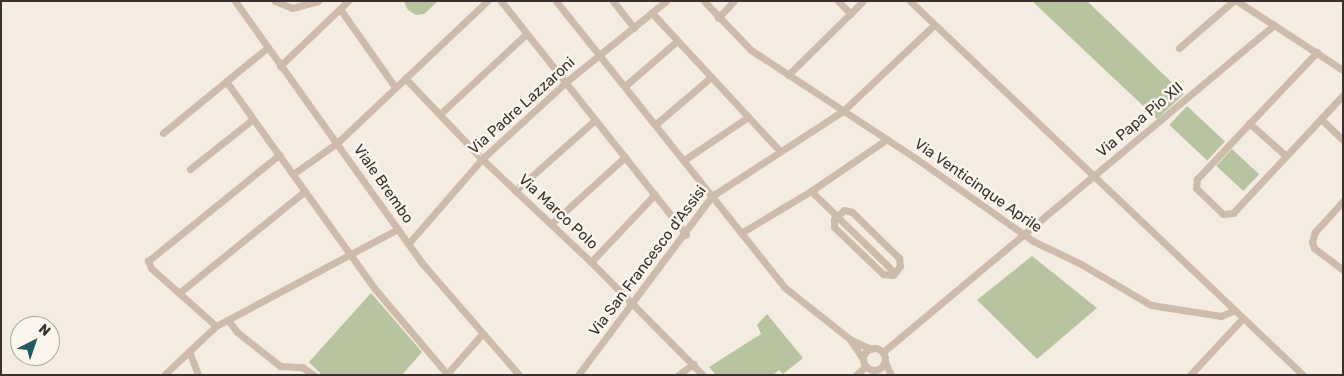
<!DOCTYPE html>
<style>
body{margin:0}
#map{position:relative;width:1344px;height:376px;overflow:hidden;background:#f4ebe1;font-family:Rubik,sans-serif}
div>[style]{position:absolute}
.green>*{inset:0;background:#b8c4a0;transform-origin:0 0}
.minor>*{height:7px;margin:-3.5px;padding:0 3.5px;transform-origin:3.5px;border-radius:3.5px;background:#cdbbac}
.minor>.ring{margin:-3.5px;padding:0;box-sizing:content-box;background:none;border:7px solid #cdbbac;border-radius:50%}
span{translate:-50% -50%;white-space:nowrap;text-align:center;line-height:1.15;-webkit-text-stroke:5px #fbf5ee;paint-order:stroke}
.street-label{font-size:15px;color:#3b302b}
.frame{position:absolute;inset:0;border:2px solid #3b302b;pointer-events:none}
.north{position:absolute;left:10px;top:316px;width:50px;height:50px;box-sizing:border-box;background:#fbf5ee;border:1px solid #aea6a0;border-radius:50%;rotate:41deg;font-size:14px;font-weight:700;line-height:20px;text-align:center;color:#3b302b}
.north::after{content:'';display:block;margin:auto;width:18px;height:22px;background:#1f5a5e;clip-path:polygon(50% 0,100% 100%,50% 72%,0 100%)}
</style>
<div id="map">
<div class="green">
<i style="clip-path:polygon(438px 1px,424px 14px,416px 15px,408px 10px,404px 2px)"></i>
<i style="clip-path:polygon(1032px 1px,1087px 1px,1184px 94px,1157px 119px)"></i>
<i style="left:1187px;top:106px;width:52px;height:26px;rotate:43deg"></i>
<i style="left:1232px;top:149px;width:37px;height:23px;rotate:43deg"></i>
<i style="clip-path:polygon(1032px 256px,1097px 308px,1037px 359px,977px 300px)"></i>
<i style="clip-path:polygon(371px 293px,422px 352px,402px 375px,322px 375px,309px 362px)"></i>
<i style="clip-path:polygon(767px 314px,803px 358px,783px 374px,779px 370px,773px 375px,716px 375px,709px 367px,761px 334px,757px 325px)"></i>
</div>
<div class="minor">
<i style="left:235px;top:1px;width:322px;rotate:54.5deg"></i>
<i style="left:422px;top:263px;width:148px;rotate:49.1deg"></i>
<i style="left:275px;top:1px;width:18px;rotate:22deg"></i>
<i style="left:292px;top:8px;width:27px;rotate:-15deg"></i>
<i style="left:501px;top:1px;width:298px;rotate:51.6deg"></i>
<i style="left:556px;top:1px;width:366px;rotate:51.4deg"></i>
<i style="left:784px;top:287px;width:85px;rotate:38.3deg"></i>
<i style="left:851px;top:340px;width:22px;rotate:24deg"></i>
<i style="left:613px;top:1px;width:34px;rotate:52deg"></i>
<i style="left:704px;top:1px;width:68px;rotate:46.2deg"></i>
<i style="left:751px;top:50px;width:195px;rotate:33.3deg"></i>
<i style="left:914px;top:157px;width:146px;rotate:35.2deg"></i>
<i style="left:1033px;top:241px;width:53px;rotate:25.6deg"></i>
<i style="left:1081px;top:264px;width:81px;rotate:30.4deg"></i>
<i style="left:1151px;top:305px;width:71px;rotate:8.9deg"></i>
<i style="left:1221px;top:316px;width:15px;rotate:-23deg"></i>
<i style="left:838px;top:1px;width:18px;rotate:45deg"></i>
<i style="left:910px;top:1px;width:543px;rotate:43.58deg"></i>
<i style="left:1237px;top:1px;width:126px;rotate:33.1deg"></i>
<i style="left:340px;top:9px;width:95px;rotate:54.8deg"></i>
<i style="left:652px;top:13px;width:188px;rotate:47.2deg"></i>
<i style="left:718px;top:18px;width:23px;rotate:-47deg"></i>
<i style="left:1179px;top:48px;width:72px;rotate:-41deg"></i>
<i style="left:1317px;top:52px;width:175px;rotate:133.4deg"></i>
<i style="left:1197px;top:179px;width:9px;rotate:96deg"></i>
<i style="left:1196px;top:188px;width:37px;rotate:44deg"></i>
<i style="left:1223px;top:214px;width:10px;rotate:-6deg"></i>
<i style="left:1233px;top:213px;width:161px;rotate:-47deg"></i>
<i style="left:280px;top:66px;width:94px;rotate:-43.7deg"></i>
<i style="left:788px;top:75px;width:105px;rotate:-44.6deg"></i>
<i style="left:405px;top:78px;width:112px;rotate:46.5deg"></i>
<i style="left:482px;top:159px;width:150px;rotate:43.4deg"></i>
<i style="left:591px;top:262px;width:159px;rotate:45.3deg"></i>
<i style="left:226px;top:81px;width:256px;rotate:54.4deg"></i>
<i style="left:375px;top:289px;width:113px;rotate:49.7deg"></i>
<i style="left:625px;top:86px;width:69px;rotate:-40.9deg"></i>
<i style="left:440px;top:114px;width:117px;rotate:-42.9deg"></i>
<i style="left:1321px;top:119px;width:30px;rotate:44deg"></i>
<i style="left:1249px;top:123px;width:48px;rotate:41.6deg"></i>
<i style="left:656px;top:124px;width:72px;rotate:-40.5deg"></i>
<i style="left:163px;top:133px;width:134px;rotate:-39.3deg"></i>
<i style="left:684px;top:160px;width:77px;rotate:-33.9deg"></i>
<i style="left:190px;top:169px;width:80px;rotate:-38.4deg"></i>
<i style="left:293px;top:174px;width:54px;rotate:-35.2deg"></i>
<i style="left:337px;top:143px;width:207px;rotate:-43.4deg"></i>
<i style="left:515px;top:191px;width:107px;rotate:-41.6deg"></i>
<i style="left:811px;top:191px;width:117px;rotate:44.3deg"></i>
<i style="left:1343px;top:201px;width:42px;rotate:132.1deg"></i>
<i style="left:1315px;top:232px;width:10px;rotate:107deg"></i>
<i style="left:1312px;top:242px;width:6px;rotate:72deg"></i>
<i style="left:1314px;top:248px;width:36px;rotate:37deg"></i>
<i style="left:844px;top:210px;width:8px;rotate:14deg"></i>
<i style="left:852px;top:212px;width:66px;rotate:44.4deg"></i>
<i style="left:899px;top:258px;width:8px;rotate:83deg"></i>
<i style="left:900px;top:266px;width:11px;rotate:128deg"></i>
<i style="left:893px;top:275px;width:10px;rotate:-174deg"></i>
<i style="left:883px;top:274px;width:68px;rotate:-136.2deg"></i>
<i style="left:834px;top:227px;width:8px;rotate:-90deg"></i>
<i style="left:834px;top:219px;width:13px;rotate:-42deg"></i>
<i style="left:551px;top:224px;width:100px;rotate:-42.2deg"></i>
<i style="left:741px;top:233px;width:82px;rotate:-31deg"></i>
<i style="left:811px;top:191px;width:92px;rotate:-34.4deg"></i>
<i style="left:408px;top:244px;width:113px;rotate:-49deg"></i>
<i style="left:482px;top:159px;width:114px;rotate:-42.5deg"></i>
<i style="left:566px;top:82px;width:129px;rotate:-39deg"></i>
<i style="left:591px;top:262px;width:93px;rotate:-46.7deg"></i>
<i style="left:179px;top:293px;width:162px;rotate:-39deg"></i>
<i style="left:228px;top:320px;width:15px;rotate:53deg"></i>
<i style="left:237px;top:332px;width:55px;rotate:38.3deg"></i>
<i style="left:280px;top:366px;width:22px;rotate:3deg"></i>
<i style="left:302px;top:367px;width:14px;rotate:34deg"></i>
<i style="left:216px;top:326px;width:87px;rotate:-138.3deg"></i>
<i style="left:151px;top:268px;width:8px;rotate:-113deg"></i>
<i style="left:148px;top:261px;width:169px;rotate:-39deg"></i>
<i style="left:851px;top:341px;width:22px;rotate:56deg"></i>
<i class="ring" style="left:863px;top:348px;width:15px;height:15px"></i>
<i style="left:189px;top:351px;width:26px;rotate:69deg"></i>
<i style="left:883px;top:352px;width:510px;rotate:-39.91deg"></i>
<i style="left:885px;top:362px;width:14px;rotate:65deg"></i>
<i style="left:164px;top:375px;width:71px;rotate:-43.3deg"></i>
<i style="left:216px;top:326px;width:206px;rotate:-28.1deg"></i>
<i style="left:446px;top:375px;width:55px;rotate:-48.7deg"></i>
<i style="left:578px;top:375px;width:224px;rotate:-53.2deg"></i>
<i style="left:712px;top:196px;width:156px;rotate:-33deg"></i>
<i style="left:843px;top:111px;width:125px;rotate:-43.4deg"></i>
<i style="left:678px;top:375px;width:19px;rotate:-36deg"></i>
<i style="left:856px;top:375px;width:13px;rotate:-42deg"></i>
<i style="left:1190px;top:375px;width:78px;rotate:-47.1deg"></i>
</div>
<div class="street-label">
<span style="left:522px;top:106px;rotate:-42deg">Via Padre Lazzaroni</span>
<span style="left:1140px;top:120px;rotate:-40deg">Via Papa Pio XII</span>
<span style="left:383px;top:184px;rotate:55deg">Viale Brembo</span>
<span style="left:978px;top:186px;rotate:35deg">Via Venticinque Aprile</span>
<span style="left:558px;top:212px;rotate:43deg">Via Marco Polo</span>
<span style="left:648px;top:261px;rotate:-53deg">Via San Francesco d'Assisi</span>
</div>
<div class="frame"></div>
<div class="north">N</div>
</div>
